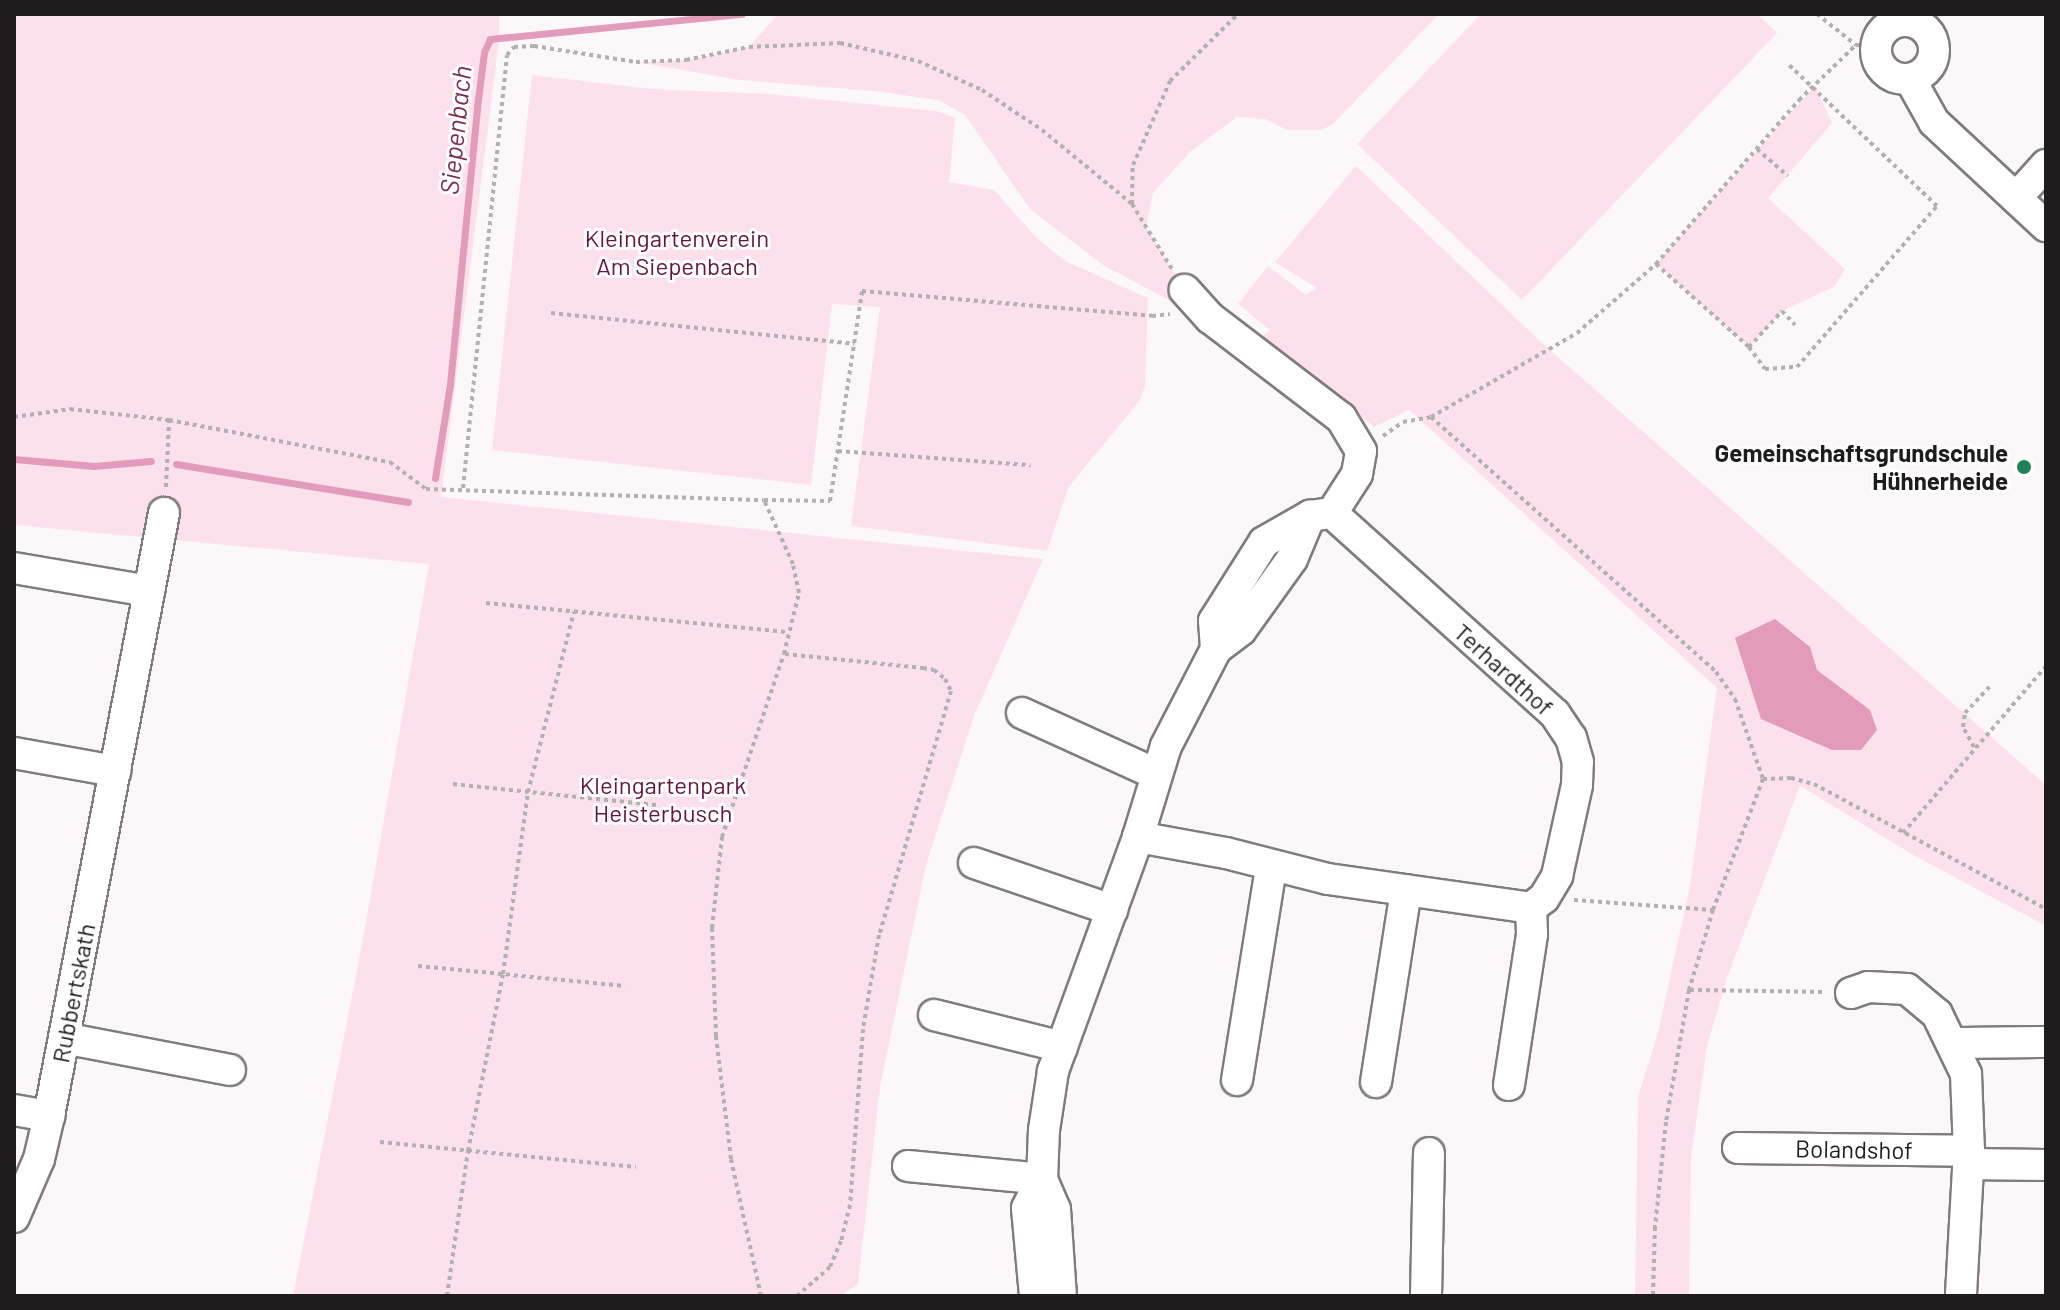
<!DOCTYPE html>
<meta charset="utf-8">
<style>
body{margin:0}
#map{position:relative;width:2060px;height:1310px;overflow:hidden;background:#fcf8fa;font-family:Barlow,sans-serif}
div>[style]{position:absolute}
.green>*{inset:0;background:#fce1ec}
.water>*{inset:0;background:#e29bbb}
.stream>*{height:7px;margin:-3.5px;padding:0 3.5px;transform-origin:3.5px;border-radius:3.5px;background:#e29bbb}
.path>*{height:4px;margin-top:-2px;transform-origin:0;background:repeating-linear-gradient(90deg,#b3b0b1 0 4px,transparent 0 8px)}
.roads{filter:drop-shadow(2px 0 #807c7e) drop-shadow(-2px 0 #807c7e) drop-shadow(0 2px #807c7e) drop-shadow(0 -2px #807c7e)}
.minor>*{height:30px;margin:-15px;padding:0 15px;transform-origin:15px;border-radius:15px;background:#fff}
.minor>.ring{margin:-15px;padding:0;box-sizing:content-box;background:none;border:30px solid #fff;border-radius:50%}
.dots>*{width:22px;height:22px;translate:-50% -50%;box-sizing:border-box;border:4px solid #fff;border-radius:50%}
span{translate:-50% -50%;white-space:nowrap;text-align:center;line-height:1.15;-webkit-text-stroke:6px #fff;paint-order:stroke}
.park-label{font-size:24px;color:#661342}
.poi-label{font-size:24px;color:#1e1c1d;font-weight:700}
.right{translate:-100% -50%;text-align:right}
.street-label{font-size:24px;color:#1e1c1d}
.water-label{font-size:26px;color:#7f2c58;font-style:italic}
.frame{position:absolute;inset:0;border:16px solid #1e1c1d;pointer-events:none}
</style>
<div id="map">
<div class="green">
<i style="clip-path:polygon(14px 14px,499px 14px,499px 41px,441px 497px,1043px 559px,974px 716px,926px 865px,880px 1087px,858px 1284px,840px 1296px,293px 1296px,361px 950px,429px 564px,14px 525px)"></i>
<i style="clip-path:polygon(778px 14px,1439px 14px,1332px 125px,1321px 130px,1287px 130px,1265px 119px,1237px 117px,1191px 151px,1153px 193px,1146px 227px,1185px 290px,1176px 304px,1103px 265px,1030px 209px,965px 115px,938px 100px,874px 91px,740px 80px,636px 62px,686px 60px,749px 47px)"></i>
<i style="clip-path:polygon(1481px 14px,1757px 14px,1777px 33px,1522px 300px,1357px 144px)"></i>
<i style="clip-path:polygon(532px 75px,652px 89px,769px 94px,937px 111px,955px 118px,949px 182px,994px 190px,1036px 237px,1065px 261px,1148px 298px,1145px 386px,1140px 400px,1068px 488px,1047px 551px,851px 526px,880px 307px,832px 304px,811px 485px,492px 450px)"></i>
<i style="clip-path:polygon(1815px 86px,1832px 123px,1768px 198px,1845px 269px,1834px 287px,1782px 311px,1749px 347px,1656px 264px)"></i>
<i style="clip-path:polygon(1356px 166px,1541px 342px,2046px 785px,2046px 926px,1915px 856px,1800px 786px,1727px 978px,1707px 1046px,1691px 1158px,1689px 1296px,1635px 1296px,1638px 1097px,1658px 1033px,1690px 886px,1717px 688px,1409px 410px,1374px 427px,1262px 337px,1270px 330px,1238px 304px,1268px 266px,1306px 295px,1317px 288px,1275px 262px)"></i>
</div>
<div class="water">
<i style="clip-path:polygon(1775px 619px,1810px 647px,1817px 670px,1870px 710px,1877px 730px,1861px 750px,1832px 750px,1761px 719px,1735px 638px)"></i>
</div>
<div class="stream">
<i style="left:14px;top:459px;width:80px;rotate:5deg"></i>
<i style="left:94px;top:466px;width:57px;rotate:-5deg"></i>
<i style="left:176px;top:464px;width:235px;rotate:9.3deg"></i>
<i style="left:435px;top:478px;width:95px;rotate:-80.9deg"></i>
<i style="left:450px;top:384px;width:278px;rotate:-84.4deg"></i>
<i style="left:477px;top:107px;width:55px;rotate:-82.7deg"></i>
<i style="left:484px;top:52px;width:14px;rotate:-65deg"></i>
<i style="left:490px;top:39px;width:253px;rotate:-5.7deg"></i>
</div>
<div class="path">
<i style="left:1817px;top:14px;width:50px;rotate:38.5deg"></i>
<i style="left:1856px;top:45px;width:19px;rotate:6deg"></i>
<i style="left:1757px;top:149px;width:41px;rotate:41.1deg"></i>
<i style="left:1132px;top:204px;width:39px;rotate:-89deg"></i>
<i style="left:1133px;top:165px;width:92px;rotate:-66.2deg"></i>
<i style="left:1170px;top:81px;width:95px;rotate:-44.6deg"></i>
<i style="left:1656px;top:264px;width:125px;rotate:41.7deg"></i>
<i style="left:1749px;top:347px;width:27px;rotate:54deg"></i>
<i style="left:1765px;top:369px;width:32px;rotate:-4deg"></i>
<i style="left:1797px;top:367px;width:213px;rotate:-49deg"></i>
<i style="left:1937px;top:206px;width:204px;rotate:-136.4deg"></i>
<i style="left:551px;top:313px;width:305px;rotate:5.8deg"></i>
<i style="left:1749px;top:347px;width:49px;rotate:-47.5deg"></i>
<i style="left:1782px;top:311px;width:19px;rotate:47deg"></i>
<i style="left:14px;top:417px;width:57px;rotate:-8.1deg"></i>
<i style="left:70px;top:409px;width:100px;rotate:6.3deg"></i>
<i style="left:169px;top:420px;width:225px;rotate:10.8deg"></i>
<i style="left:390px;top:462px;width:45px;rotate:36.9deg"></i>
<i style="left:426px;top:489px;width:338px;rotate:1.9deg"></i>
<i style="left:1431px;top:417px;width:168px;rotate:-29.9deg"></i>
<i style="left:1577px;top:333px;width:105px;rotate:-41.1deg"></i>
<i style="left:1656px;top:264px;width:218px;rotate:-48.9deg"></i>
<i style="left:1799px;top:100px;width:79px;rotate:-44deg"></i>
<i style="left:1383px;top:436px;width:24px;rotate:-35deg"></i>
<i style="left:1403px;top:422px;width:28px;rotate:-10deg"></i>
<i style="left:1431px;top:417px;width:382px;rotate:41.8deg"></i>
<i style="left:1716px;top:672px;width:33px;rotate:55deg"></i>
<i style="left:1735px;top:699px;width:85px;rotate:70.7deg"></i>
<i style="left:1763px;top:779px;width:140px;rotate:110.9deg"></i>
<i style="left:1713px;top:910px;width:84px;rotate:106.7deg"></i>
<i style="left:1689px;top:990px;width:134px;rotate:99.9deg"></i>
<i style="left:1666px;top:1122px;width:106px;rotate:96deg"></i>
<i style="left:1655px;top:1227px;width:69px;rotate:91.7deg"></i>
<i style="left:838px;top:451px;width:193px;rotate:4.2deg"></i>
<i style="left:166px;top:487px;width:67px;rotate:-87.4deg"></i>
<i style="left:463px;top:488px;width:435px;rotate:-84.2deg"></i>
<i style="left:507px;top:55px;width:11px;rotate:-49deg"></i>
<i style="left:514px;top:47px;width:20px;rotate:-3deg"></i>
<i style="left:534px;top:46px;width:103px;rotate:8.9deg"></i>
<i style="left:636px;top:62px;width:50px;rotate:-2.3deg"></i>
<i style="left:686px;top:60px;width:64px;rotate:-11.7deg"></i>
<i style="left:749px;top:47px;width:91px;rotate:-2.5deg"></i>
<i style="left:840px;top:43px;width:80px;rotate:13deg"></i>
<i style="left:918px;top:61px;width:70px;rotate:24.4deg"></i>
<i style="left:982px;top:90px;width:72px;rotate:33.7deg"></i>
<i style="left:1042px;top:130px;width:117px;rotate:39.4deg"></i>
<i style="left:1132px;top:204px;width:76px;rotate:58.4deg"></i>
<i style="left:486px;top:603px;width:304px;rotate:5.5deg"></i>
<i style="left:785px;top:654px;width:139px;rotate:5.8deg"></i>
<i style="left:923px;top:668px;width:11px;rotate:10deg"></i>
<i style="left:934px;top:670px;width:14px;rotate:39deg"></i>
<i style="left:945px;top:679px;width:13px;rotate:63deg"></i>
<i style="left:951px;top:691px;width:254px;rotate:106.4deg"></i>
<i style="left:879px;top:935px;width:95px;rotate:99.7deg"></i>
<i style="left:863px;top:1029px;width:176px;rotate:94.2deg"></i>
<i style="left:850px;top:1205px;width:37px;rotate:104deg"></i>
<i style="left:841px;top:1241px;width:28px;rotate:113deg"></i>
<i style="left:830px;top:1267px;width:44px;rotate:138.7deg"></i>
<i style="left:1974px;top:747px;width:23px;rotate:-119deg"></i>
<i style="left:1963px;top:727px;width:14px;rotate:-82deg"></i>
<i style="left:1965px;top:713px;width:37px;rotate:-47deg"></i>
<i style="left:1763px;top:779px;width:28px;rotate:-2deg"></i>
<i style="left:1791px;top:778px;width:24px;rotate:15deg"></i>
<i style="left:1814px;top:784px;width:264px;rotate:28.3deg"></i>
<i style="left:453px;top:784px;width:204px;rotate:5.9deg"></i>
<i style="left:1903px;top:833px;width:220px;rotate:-49.4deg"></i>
<i style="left:1574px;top:900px;width:139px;rotate:4.1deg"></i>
<i style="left:418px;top:966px;width:208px;rotate:5.5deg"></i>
<i style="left:1690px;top:990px;width:135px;rotate:0.8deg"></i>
<i style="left:380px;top:1142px;width:257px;rotate:5.6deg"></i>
<i style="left:447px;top:1296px;width:147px;rotate:-81.8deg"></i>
<i style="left:468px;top:1151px;width:180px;rotate:-78.8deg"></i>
<i style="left:503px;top:974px;width:184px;rotate:-82.2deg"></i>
<i style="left:528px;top:792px;width:186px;rotate:-75.7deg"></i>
<i style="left:761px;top:1296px;width:140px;rotate:-102.4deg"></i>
<i style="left:731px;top:1159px;width:124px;rotate:-97deg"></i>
<i style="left:716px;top:1036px;width:108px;rotate:-92.1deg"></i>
<i style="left:712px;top:928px;width:92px;rotate:-83.7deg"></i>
<i style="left:722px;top:837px;width:193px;rotate:-71.3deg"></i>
<i style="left:784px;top:654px;width:63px;rotate:-76.2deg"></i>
<i style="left:799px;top:593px;width:30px;rotate:-102deg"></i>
<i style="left:793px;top:564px;width:70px;rotate:-114.4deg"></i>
<i style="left:764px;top:500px;width:66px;rotate:0.9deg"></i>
<i style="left:830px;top:501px;width:212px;rotate:-81.3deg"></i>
<i style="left:862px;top:291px;width:291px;rotate:4.9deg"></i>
<i style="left:1152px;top:316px;width:18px;rotate:-6deg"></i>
</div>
<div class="roads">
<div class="minor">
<i class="ring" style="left:1876px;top:21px;width:28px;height:28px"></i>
<i style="left:1910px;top:79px;width:49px;rotate:60.8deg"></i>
<i style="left:1934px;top:122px;width:153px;rotate:42.9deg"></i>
<i style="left:2016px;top:198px;width:45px;rotate:-47.7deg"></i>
<i style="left:14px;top:568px;width:137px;rotate:9.7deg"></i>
<i style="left:1216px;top:649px;width:28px;rotate:-94deg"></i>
<i style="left:1214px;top:621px;width:93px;rotate:-57.7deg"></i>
<i style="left:1264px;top:542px;width:53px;rotate:-29.5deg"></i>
<i style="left:1022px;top:713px;width:147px;rotate:24.5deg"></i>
<i style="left:14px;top:753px;width:103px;rotate:10.1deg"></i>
<i style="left:1138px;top:837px;width:89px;rotate:10.3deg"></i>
<i style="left:1226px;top:853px;width:105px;rotate:14.3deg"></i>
<i style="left:1328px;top:879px;width:205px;rotate:8.1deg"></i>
<i style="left:1531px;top:908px;width:16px;rotate:-38deg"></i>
<i style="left:1544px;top:898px;width:26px;rotate:-59deg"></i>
<i style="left:1557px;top:876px;width:93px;rotate:-77.6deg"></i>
<i style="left:1577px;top:785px;width:23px;rotate:-88deg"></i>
<i style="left:1578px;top:762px;width:25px;rotate:-106deg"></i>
<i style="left:1571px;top:738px;width:29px;rotate:-124deg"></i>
<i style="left:1555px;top:714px;width:300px;rotate:-138deg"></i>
<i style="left:974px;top:863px;width:146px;rotate:18.8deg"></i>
<i style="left:1851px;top:993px;width:18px;rotate:-19deg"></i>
<i style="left:1868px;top:987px;width:39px;rotate:3deg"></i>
<i style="left:1907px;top:989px;width:39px;rotate:40deg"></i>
<i style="left:1937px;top:1014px;width:67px;rotate:64.2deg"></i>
<i style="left:1966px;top:1074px;width:77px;rotate:87.8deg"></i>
<i style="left:1969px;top:1151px;width:145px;rotate:93.2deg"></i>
<i style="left:934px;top:1015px;width:132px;rotate:14deg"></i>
<i style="left:64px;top:1038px;width:169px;rotate:10.9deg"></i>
<i style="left:1953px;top:1043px;width:93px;rotate:-0.6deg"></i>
<i style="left:1237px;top:1080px;width:216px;rotate:-80.9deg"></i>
<i style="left:1376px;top:1082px;width:194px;rotate:-81.1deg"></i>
<i style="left:1509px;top:1085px;width:153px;rotate:-81.3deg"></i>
<i style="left:1532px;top:934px;width:26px;rotate:-92deg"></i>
<i style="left:14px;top:1110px;width:36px;rotate:10deg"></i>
<i style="left:49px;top:1116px;width:614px;rotate:-79.2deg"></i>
<i style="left:1738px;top:1148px;width:231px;rotate:0.7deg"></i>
<i style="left:1968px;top:1164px;width:78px;rotate:0.7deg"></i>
<i style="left:908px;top:1166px;width:135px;rotate:5.5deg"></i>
<i style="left:1042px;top:1179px;width:33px;rotate:67deg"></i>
<i style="left:1055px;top:1209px;width:87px;rotate:86.1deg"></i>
<i style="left:14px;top:1217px;width:63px;rotate:-66.7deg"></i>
<i style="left:39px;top:1159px;width:44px;rotate:-76.9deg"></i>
<i style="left:1035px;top:1296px;width:88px;rotate:-95.2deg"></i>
<i style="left:1027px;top:1208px;width:33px;rotate:-63deg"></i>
<i style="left:1042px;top:1179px;width:49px;rotate:-87.7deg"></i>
<i style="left:1044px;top:1130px;width:60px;rotate:-81.3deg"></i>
<i style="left:1053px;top:1071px;width:249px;rotate:-70deg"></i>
<i style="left:1138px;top:837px;width:95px;rotate:-72.9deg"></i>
<i style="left:1166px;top:746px;width:109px;rotate:-62.7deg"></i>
<i style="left:1216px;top:649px;width:31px;rotate:-37deg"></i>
<i style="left:1241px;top:630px;width:87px;rotate:-54.3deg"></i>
<i style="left:1292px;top:559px;width:47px;rotate:-67.3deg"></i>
<i style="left:1310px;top:516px;width:22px;rotate:-8deg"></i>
<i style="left:1332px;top:513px;width:46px;rotate:-57.3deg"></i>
<i style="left:1357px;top:474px;width:23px;rotate:-80deg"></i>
<i style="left:1361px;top:451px;width:39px;rotate:-121deg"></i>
<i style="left:1341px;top:418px;width:165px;rotate:-142.6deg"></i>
<i style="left:1210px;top:318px;width:38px;rotate:-132deg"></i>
<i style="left:1426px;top:1296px;width:143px;rotate:-88.8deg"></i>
</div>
</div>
<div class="dots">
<i style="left:2024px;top:467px;background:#21825a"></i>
</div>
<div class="park-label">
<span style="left:677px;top:252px">Kleingartenverein<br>Am Siepenbach</span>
<span style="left:663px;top:799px">Kleingartenpark<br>Heisterbusch</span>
</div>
<div class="poi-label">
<span class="right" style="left:2008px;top:467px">Gemeinschaftsgrundschule<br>Hühnerheide</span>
</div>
<div class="street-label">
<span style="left:1504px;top:669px;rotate:42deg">Terhardthof</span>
<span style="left:73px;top:993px;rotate:-79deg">Rubbertskath</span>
<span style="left:1854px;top:1149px;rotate:1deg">Bolandshof</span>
</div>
<div class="water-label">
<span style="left:455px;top:130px;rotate:-84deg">Siepenbach</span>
</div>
<div class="frame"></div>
</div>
